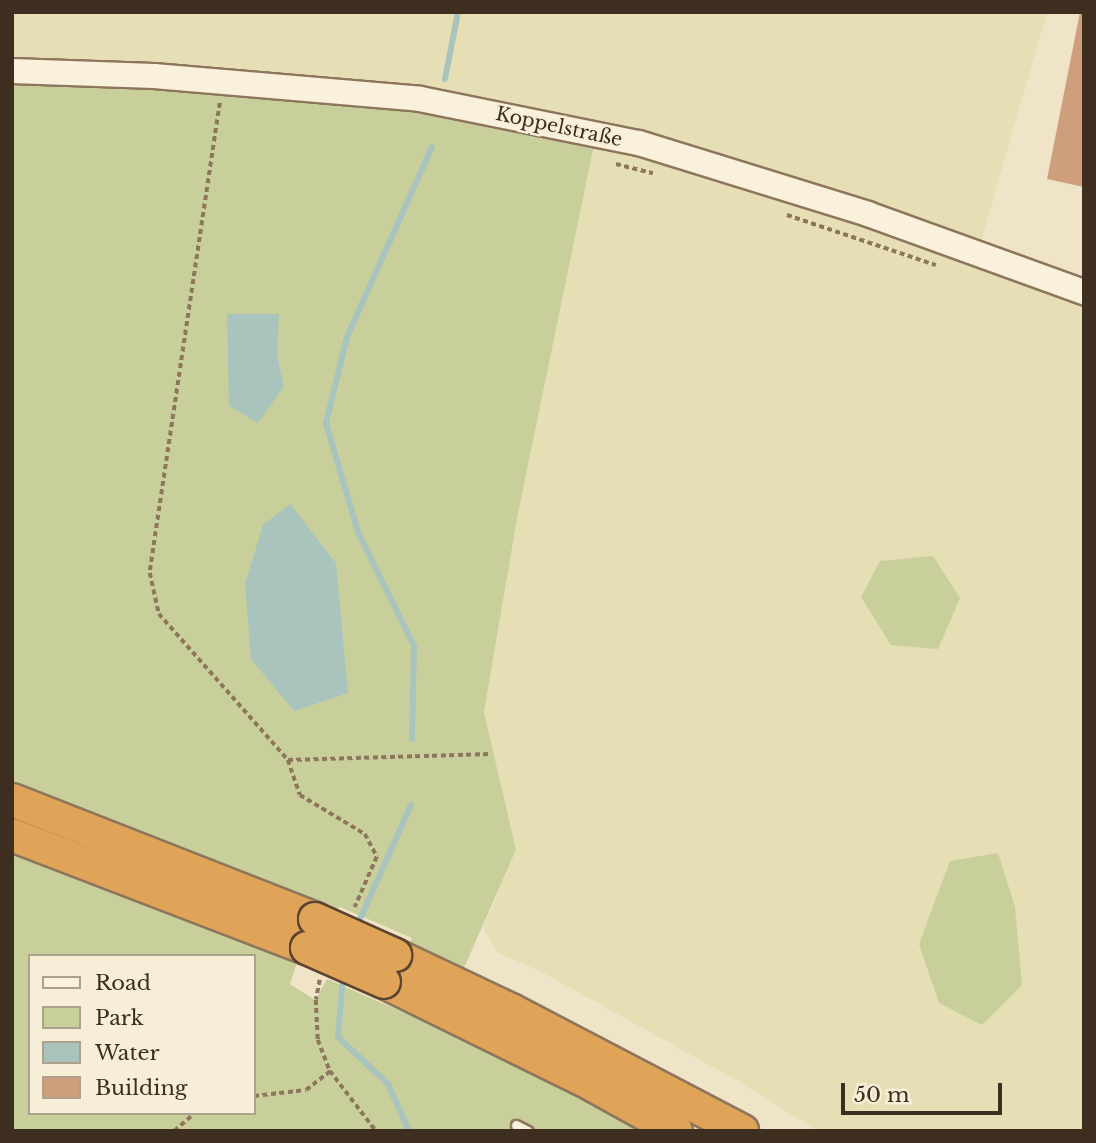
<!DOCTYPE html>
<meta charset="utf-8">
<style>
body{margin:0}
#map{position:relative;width:1096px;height:1143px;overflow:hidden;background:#f0e4c8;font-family:"Libre Baskerville",serif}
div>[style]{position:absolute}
.farmland>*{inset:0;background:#e6deb5}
.green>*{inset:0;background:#c9cf9b}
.water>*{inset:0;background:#a9c4bc}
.stream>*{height:6px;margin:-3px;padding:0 3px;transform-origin:3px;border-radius:3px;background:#a9c4bc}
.building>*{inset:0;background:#cf9f7d}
.path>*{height:3.5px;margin-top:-1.75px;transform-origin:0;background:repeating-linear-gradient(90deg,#8d765c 0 5px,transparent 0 8.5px)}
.roads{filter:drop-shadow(2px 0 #8d765c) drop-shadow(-2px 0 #8d765c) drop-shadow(0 2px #8d765c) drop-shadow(0 -2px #8d765c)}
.lane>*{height:9px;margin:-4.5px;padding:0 4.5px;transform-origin:4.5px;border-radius:4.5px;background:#faf1dc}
.secondary>*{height:24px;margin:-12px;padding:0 12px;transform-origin:12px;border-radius:12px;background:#faf1dc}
.highway>*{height:32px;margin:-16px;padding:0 16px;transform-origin:16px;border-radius:16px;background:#e0a458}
.bridges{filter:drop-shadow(2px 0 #5b4430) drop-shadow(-2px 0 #5b4430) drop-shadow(0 2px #5b4430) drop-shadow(0 -2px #5b4430)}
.highway-bridge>*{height:32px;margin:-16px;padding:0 16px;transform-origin:16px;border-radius:16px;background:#e0a458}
span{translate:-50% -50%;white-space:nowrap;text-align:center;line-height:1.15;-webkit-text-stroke:5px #f7eed8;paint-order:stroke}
.street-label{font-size:19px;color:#3d2e20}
.frame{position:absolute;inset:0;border:14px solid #3d2e20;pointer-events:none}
.legend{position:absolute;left:28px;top:954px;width:228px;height:161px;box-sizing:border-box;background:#f7eed8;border:2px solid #ada18e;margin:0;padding:9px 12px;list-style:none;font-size:21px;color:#3d2e20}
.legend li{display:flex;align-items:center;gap:14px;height:35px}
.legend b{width:35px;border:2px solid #ada18e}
.scale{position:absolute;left:841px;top:1083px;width:161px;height:32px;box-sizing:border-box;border:4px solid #3d2e20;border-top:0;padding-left:9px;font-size:21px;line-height:24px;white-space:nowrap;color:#3d2e20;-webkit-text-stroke:5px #f7eed8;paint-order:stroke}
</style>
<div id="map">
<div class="farmland">
<i style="clip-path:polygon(12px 12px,1047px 12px,978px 252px,1084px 292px,1084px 1131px,818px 1131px,738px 1081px,538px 970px,498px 953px,483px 928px,516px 850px,484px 712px,518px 513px,12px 71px)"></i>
</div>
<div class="green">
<i style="clip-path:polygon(12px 71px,224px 81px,596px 135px,518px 513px,484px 712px,516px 850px,463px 970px,409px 944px,412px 938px,340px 907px,315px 919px,12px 800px)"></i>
<i style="clip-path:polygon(933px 556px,960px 598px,938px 649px,891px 645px,861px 597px,880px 561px)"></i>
<i style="clip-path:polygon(evenodd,12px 835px,86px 862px,297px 962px,290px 984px,315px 1000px,327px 979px,485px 1048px,644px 1131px,12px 1131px,12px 835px,30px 956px,254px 956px,254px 1113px,30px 1113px,30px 956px)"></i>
<i style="clip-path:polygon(998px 853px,1015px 907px,1022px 985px,982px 1025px,939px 1003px,919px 944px,950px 861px)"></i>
</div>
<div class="water">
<i style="clip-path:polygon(227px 314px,279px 314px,277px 356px,284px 386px,258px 423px,229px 406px)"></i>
<i style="clip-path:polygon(290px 504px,336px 563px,348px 693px,294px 711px,251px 659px,245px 584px,263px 525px)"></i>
</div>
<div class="stream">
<i style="left:445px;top:79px;width:68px;rotate:-79deg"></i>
<i style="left:412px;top:739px;width:93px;rotate:-88.8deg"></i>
<i style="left:414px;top:646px;width:127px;rotate:-116.2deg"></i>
<i style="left:358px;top:532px;width:114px;rotate:-106.4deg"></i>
<i style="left:326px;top:423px;width:89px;rotate:-76.3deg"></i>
<i style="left:347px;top:337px;width:208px;rotate:-65.9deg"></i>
<i style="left:356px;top:928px;width:135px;rotate:-65.9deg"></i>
<i style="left:343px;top:975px;width:62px;rotate:94.6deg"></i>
<i style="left:338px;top:1037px;width:69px;rotate:43.2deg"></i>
<i style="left:388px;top:1084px;width:51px;rotate:65.9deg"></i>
</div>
<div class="building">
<i style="clip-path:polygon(1080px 12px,1084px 12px,1084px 187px,1047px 179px)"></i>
</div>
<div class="path">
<i style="left:220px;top:103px;width:475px;rotate:98.5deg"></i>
<i style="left:150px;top:573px;width:42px;rotate:77.6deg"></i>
<i style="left:159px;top:614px;width:195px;rotate:48.5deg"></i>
<i style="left:288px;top:760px;width:37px;rotate:71deg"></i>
<i style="left:300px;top:795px;width:76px;rotate:31deg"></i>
<i style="left:365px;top:834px;width:26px;rotate:62deg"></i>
<i style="left:377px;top:857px;width:55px;rotate:113.7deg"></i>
<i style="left:616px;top:164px;width:38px;rotate:14deg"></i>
<i style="left:787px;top:215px;width:157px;rotate:18.6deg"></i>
<i style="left:288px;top:760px;width:203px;rotate:-1.7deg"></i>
<i style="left:320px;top:980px;width:20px;rotate:101deg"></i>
<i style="left:316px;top:1000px;width:40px;rotate:87.1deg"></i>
<i style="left:318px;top:1040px;width:33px;rotate:69deg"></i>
<i style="left:330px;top:1071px;width:76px;rotate:52.5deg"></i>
<i style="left:254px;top:1096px;width:52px;rotate:-6.6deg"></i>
<i style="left:306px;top:1090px;width:31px;rotate:-38deg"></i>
<i style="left:174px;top:1131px;width:28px;rotate:-41deg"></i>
</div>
<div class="roads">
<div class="lane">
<i style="left:516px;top:1125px;width:13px;rotate:27deg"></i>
</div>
<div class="secondary">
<i style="left:12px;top:71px;width:142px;rotate:2deg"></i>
<i style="left:154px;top:76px;width:267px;rotate:4.9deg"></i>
<i style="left:420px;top:99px;width:223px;rotate:11.4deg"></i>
<i style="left:639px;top:143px;width:240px;rotate:17.2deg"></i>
<i style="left:868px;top:214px;width:230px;rotate:19.9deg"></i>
</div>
<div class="highway">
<i style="left:12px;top:800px;width:326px;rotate:21.4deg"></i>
<i style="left:12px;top:835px;width:316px;rotate:21deg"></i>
<i style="left:395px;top:955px;width:128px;rotate:25.4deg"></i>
<i style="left:511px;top:1010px;width:261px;rotate:27.6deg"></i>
<i style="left:384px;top:982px;width:231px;rotate:26.2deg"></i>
<i style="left:591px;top:1084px;width:97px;rotate:28.9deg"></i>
</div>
</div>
<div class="bridges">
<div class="highway-bridge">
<i style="left:315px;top:919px;width:88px;rotate:24.2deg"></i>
<i style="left:307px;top:948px;width:84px;rotate:23.8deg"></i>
</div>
</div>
<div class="street-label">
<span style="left:559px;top:127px;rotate:12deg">Koppelstraße</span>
</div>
<div class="frame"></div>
<ul class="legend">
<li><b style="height:9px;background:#faf1dc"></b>Road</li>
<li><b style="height:19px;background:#c9cf9b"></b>Park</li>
<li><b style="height:19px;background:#a9c4bc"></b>Water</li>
<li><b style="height:19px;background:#cf9f7d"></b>Building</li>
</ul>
<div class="scale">50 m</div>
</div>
